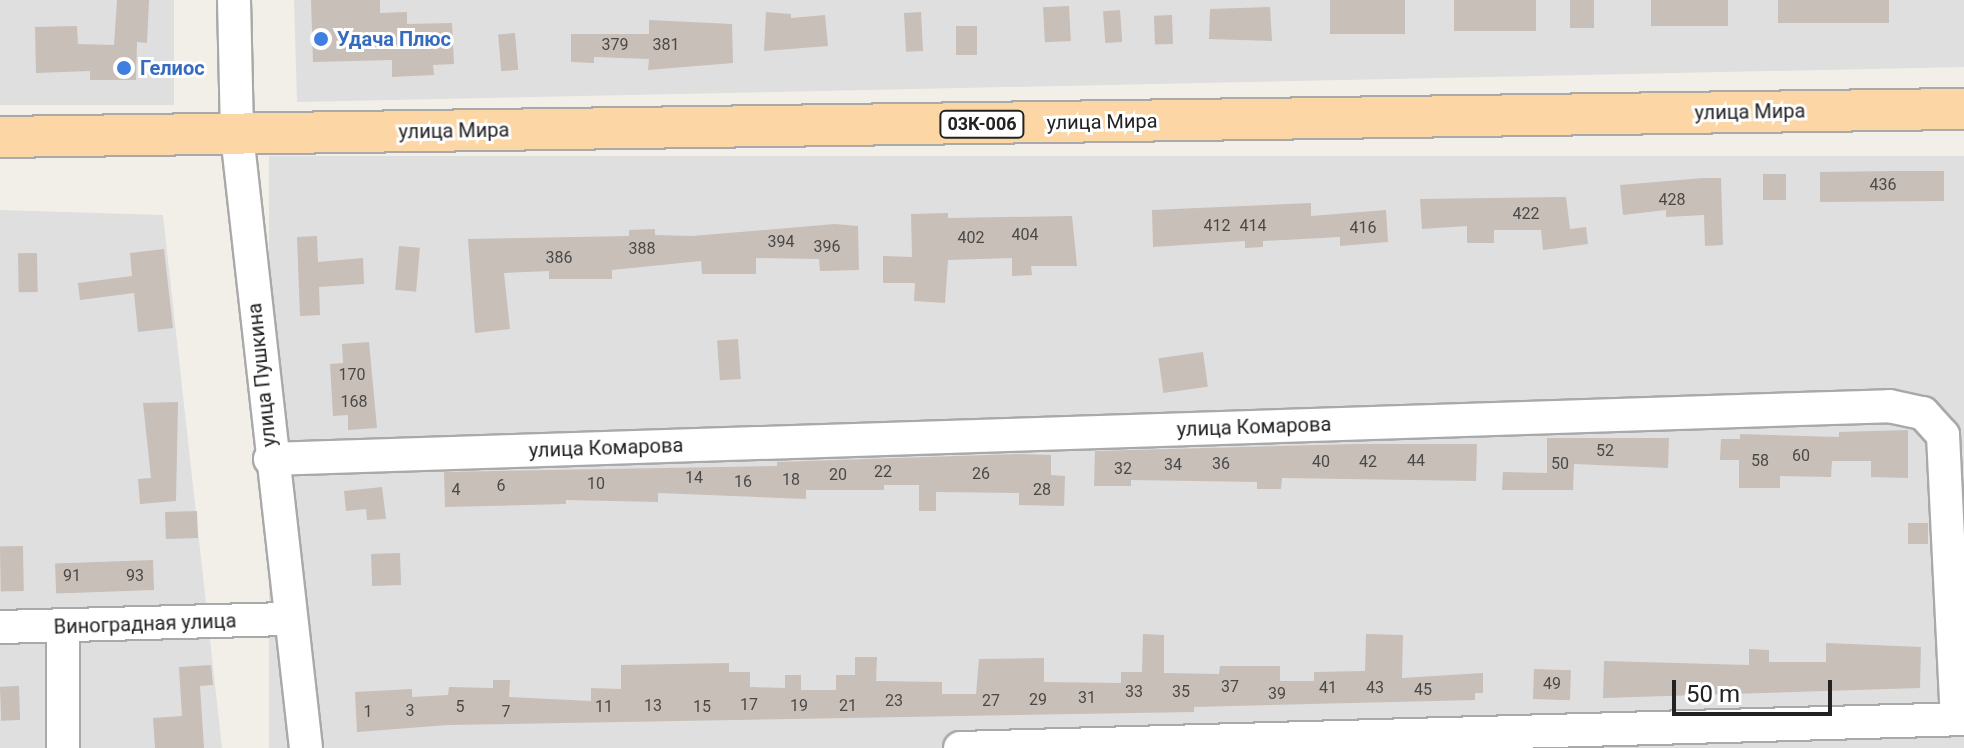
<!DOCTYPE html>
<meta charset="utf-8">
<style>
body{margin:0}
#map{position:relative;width:1964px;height:748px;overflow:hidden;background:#f2efe9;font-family:Roboto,sans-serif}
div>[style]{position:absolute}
.residential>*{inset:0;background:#e0dfdf;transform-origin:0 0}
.building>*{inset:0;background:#c7bfb8;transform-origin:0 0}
.roads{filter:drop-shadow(2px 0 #a9a9a9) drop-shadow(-2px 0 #a9a9a9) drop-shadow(0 2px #a9a9a9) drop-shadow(0 -2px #a9a9a9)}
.minor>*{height:32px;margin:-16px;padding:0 16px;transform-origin:16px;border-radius:16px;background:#fff}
.major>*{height:40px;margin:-20px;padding:0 20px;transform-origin:20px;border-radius:20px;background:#fcd6a4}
.dots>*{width:22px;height:22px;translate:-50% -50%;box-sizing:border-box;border:4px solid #fff;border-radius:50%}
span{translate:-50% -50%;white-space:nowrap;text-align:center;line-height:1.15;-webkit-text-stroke:6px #fff;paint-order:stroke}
.number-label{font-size:16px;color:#4b4948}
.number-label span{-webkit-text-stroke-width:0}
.shield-label span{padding:2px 6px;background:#fff;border:2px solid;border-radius:6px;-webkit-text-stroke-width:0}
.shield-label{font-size:18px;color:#222;font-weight:700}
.shop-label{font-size:20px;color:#366cbe;font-weight:700}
.left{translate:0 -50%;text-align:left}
.street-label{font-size:20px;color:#222}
.scale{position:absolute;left:1672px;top:680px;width:160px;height:36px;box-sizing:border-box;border:4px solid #222;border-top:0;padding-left:10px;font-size:24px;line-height:28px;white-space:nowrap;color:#222;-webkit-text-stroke:6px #fff;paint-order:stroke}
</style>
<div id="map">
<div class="residential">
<i style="left:0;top:0;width:174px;height:105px"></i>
<i style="clip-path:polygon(294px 0,1964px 0,1964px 67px,297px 102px)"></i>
<i style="left:1964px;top:156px;width:592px;height:1695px;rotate:90deg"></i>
<i style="clip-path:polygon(0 210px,163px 215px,222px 748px,0 748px)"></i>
</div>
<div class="building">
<i style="clip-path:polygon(117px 0,149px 0,147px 43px,137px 42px,136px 80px,90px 80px,90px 71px,36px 73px,35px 27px,77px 26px,78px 44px,114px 45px)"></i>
<i style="clip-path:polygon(311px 0,380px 0,380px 13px,407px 12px,407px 24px,452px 23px,454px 64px,433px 65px,434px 75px,392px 77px,392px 60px,313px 62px)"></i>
<i style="left:1330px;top:0;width:75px;height:34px"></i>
<i style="left:1454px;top:0;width:82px;height:31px"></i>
<i style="left:1570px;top:0;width:24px;height:28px"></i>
<i style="left:1651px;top:0;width:77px;height:26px"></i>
<i style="left:1778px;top:0;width:111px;height:23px"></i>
<i style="left:1069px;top:6px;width:35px;height:26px;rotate:87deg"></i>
<i style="clip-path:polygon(1270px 7px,1272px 41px,1209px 39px,1210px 9px)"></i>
<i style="left:1120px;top:10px;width:32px;height:17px;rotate:86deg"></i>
<i style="clip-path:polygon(766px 12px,791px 14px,791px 18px,825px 15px,828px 46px,764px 51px)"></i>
<i style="left:921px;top:12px;width:39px;height:17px;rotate:87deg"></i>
<i style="left:1172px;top:15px;width:29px;height:18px;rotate:88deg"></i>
<i style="clip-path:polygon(649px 20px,732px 24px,733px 63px,648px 70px,649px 59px,594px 57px,594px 63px,571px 62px,571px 34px,649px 34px)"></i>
<i style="left:956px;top:26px;width:21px;height:29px"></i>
<i style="left:515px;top:33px;width:37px;height:17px;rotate:85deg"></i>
<i style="clip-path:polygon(1895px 171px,1944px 171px,1944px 201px,1820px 202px,1820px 172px)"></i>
<i style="left:1763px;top:174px;width:23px;height:26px"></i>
<i style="clip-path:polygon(1703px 178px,1721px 178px,1723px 245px,1705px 246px,1704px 215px,1666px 217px,1666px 210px,1623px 215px,1620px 185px)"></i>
<i style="clip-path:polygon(1566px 197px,1570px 229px,1586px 227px,1588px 244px,1543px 250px,1541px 230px,1494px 230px,1494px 243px,1467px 243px,1467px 226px,1422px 229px,1420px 199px)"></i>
<i style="clip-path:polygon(1311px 203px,1311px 216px,1386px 210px,1388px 242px,1340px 246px,1340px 237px,1263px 241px,1263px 247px,1245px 248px,1245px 241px,1153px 247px,1152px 210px)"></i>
<i style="clip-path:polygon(948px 213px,948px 218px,1072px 216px,1077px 266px,1031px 266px,1032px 275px,1012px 276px,1012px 258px,948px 260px,945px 303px,914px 301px,915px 283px,883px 283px,883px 256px,912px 257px,911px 214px)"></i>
<i style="clip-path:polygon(835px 224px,858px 226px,859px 270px,820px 271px,819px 259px,756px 258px,756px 274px,702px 274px,701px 261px,612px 270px,612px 279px,549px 279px,549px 271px,504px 273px,510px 329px,475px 333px,468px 239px,629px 236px,629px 230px,655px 229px,655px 235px,692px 236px)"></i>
<i style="clip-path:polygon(317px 236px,318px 262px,363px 258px,364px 284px,319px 287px,320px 315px,300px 316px,297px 237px)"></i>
<i style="left:399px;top:246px;width:21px;height:44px;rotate:5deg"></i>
<i style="clip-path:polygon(164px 249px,173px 328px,138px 332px,134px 293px,80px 300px,78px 283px,132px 276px,130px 253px)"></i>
<i style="left:37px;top:253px;width:39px;height:19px;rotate:89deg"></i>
<i style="left:738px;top:339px;width:40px;height:21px;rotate:86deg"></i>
<i style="clip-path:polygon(369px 342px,377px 428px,348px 430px,348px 415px,333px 416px,330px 364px,343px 363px,342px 344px)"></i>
<i style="left:1203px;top:352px;width:35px;height:45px;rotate:82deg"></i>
<i style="clip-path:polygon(178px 402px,176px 501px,140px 504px,138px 479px,151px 478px,143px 403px)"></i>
<i style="clip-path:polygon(1908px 430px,1908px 478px,1871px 477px,1871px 461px,1832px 461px,1831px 477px,1780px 476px,1780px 488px,1739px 488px,1739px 460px,1720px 460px,1721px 439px,1740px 439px,1740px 434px,1839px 437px,1839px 432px)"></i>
<i style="clip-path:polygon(1547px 438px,1669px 438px,1668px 468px,1574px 464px,1573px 490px,1502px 490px,1503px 472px,1547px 473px)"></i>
<i style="clip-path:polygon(1358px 444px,1477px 444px,1476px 481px,1282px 478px,1281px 489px,1257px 489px,1257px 482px,1131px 480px,1131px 486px,1094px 486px,1095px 451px)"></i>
<i style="clip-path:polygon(1020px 454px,1051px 455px,1051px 475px,1065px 476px,1064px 506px,1019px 505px,1019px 493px,936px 492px,936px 511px,919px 511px,919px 485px,884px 485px,884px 490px,806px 490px,806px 499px,658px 493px,658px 502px,566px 500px,566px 504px,445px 507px,444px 472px,777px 466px,777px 462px)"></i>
<i style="clip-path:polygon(382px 487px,386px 519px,367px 520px,366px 509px,346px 511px,344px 491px)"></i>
<i style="left:197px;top:511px;width:27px;height:32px;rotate:88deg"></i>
<i style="left:1908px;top:523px;width:20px;height:21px"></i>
<i style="left:23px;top:546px;width:45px;height:23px;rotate:89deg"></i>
<i style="left:400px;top:553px;width:32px;height:29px;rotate:88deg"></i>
<i style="left:153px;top:560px;width:30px;height:98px;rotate:88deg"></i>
<i style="clip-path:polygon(1143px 634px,1164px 635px,1164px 673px,1219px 674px,1220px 666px,1280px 666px,1280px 681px,1314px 681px,1314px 672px,1365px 671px,1366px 634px,1403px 635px,1402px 678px,1483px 673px,1483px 693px,1475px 693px,1475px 700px,1194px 707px,1194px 712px,448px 725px,357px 732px,355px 692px,412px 689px,412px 697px,448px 695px,449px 687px,493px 688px,493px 680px,510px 680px,509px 697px,591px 701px,591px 688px,621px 689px,621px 665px,729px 663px,729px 672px,750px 672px,750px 687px,785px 688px,785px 675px,801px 675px,801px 690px,836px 690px,836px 675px,855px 675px,855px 657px,877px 657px,876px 681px,942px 682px,942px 694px,976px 694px,979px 659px,1044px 658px,1044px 682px,1121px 683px,1121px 672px,1142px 672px)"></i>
<i style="clip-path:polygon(1826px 643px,1921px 647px,1920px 688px,1603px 698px,1604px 661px,1749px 665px,1749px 649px,1769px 650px,1769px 662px,1826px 662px)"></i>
<i style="clip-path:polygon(211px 665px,213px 685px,200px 686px,204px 748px,155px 748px,153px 718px,182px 716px,179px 667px)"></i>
<i style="left:1534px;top:669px;width:37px;height:30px;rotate:2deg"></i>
<i style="left:19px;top:686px;width:34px;height:19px;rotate:88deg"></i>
</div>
<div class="roads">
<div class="minor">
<i style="left:234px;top:0;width:135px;rotate:88.7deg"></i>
<i style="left:237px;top:135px;width:617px;rotate:83.58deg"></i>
<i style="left:270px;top:459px;width:1620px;rotate:-1.87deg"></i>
<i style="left:1889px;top:406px;width:35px;rotate:12deg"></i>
<i style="left:1923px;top:413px;width:30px;rotate:48deg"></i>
<i style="left:1943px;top:435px;width:284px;rotate:87.2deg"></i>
<i style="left:0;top:627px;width:290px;rotate:-1.6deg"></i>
<i style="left:63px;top:748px;width:122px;rotate:-90deg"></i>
<i style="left:960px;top:748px;width:1004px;rotate:-1.65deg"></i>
</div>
<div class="major">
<i style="left:0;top:137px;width:1964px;rotate:-0.82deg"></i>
</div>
</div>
<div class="dots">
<i style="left:321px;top:39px;background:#3f7fe0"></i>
<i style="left:124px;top:68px;background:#3f7fe0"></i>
</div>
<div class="number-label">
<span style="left:615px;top:45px">379</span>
<span style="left:666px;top:45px">381</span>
<span style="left:1883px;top:185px">436</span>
<span style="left:1672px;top:200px">428</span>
<span style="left:1526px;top:214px">422</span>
<span style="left:1217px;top:226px">412</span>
<span style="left:1253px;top:226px">414</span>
<span style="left:1363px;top:228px">416</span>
<span style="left:1025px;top:235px">404</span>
<span style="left:971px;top:238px">402</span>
<span style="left:781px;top:242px">394</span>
<span style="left:827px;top:247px">396</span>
<span style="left:642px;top:249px">388</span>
<span style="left:559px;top:258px">386</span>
<span style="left:352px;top:375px">170</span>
<span style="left:354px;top:402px">168</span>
<span style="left:1605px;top:451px">52</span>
<span style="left:1801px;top:456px">60</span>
<span style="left:1416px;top:461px">44</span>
<span style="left:1760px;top:461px">58</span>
<span style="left:1321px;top:462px">40</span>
<span style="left:1368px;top:462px">42</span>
<span style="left:1221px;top:464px">36</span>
<span style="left:1560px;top:464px">50</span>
<span style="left:1173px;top:465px">34</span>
<span style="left:1123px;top:469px">32</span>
<span style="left:883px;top:472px">22</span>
<span style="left:981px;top:474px">26</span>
<span style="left:838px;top:475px">20</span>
<span style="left:694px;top:478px">14</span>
<span style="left:791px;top:480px">18</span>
<span style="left:743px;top:482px">16</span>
<span style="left:596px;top:484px">10</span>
<span style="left:501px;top:486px">6</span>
<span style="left:456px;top:490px">4</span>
<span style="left:1042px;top:490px">28</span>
<span style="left:72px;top:576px">91</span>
<span style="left:135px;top:576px">93</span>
<span style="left:1552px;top:684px">49</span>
<span style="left:1230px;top:687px">37</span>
<span style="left:1328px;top:688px">41</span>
<span style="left:1375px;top:688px">43</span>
<span style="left:1423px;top:690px">45</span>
<span style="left:1134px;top:692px">33</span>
<span style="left:1181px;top:692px">35</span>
<span style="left:1277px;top:694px">39</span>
<span style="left:1087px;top:698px">31</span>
<span style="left:1038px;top:700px">29</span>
<span style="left:894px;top:701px">23</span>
<span style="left:991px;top:701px">27</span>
<span style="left:749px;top:705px">17</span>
<span style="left:653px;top:706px">13</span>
<span style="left:799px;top:706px">19</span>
<span style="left:848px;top:706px">21</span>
<span style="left:460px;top:707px">5</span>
<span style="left:604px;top:707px">11</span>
<span style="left:702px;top:707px">15</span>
<span style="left:410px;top:711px">3</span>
<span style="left:368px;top:712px">1</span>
<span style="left:506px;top:712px">7</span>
</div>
<div class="shield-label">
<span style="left:982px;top:124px">03К-006</span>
</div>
<div class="shop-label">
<span class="left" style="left:337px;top:39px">Удача Плюс</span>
<span class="left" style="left:140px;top:68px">Гелиос</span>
</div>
<div class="street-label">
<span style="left:1750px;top:112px;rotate:-1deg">улица Мира</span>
<span style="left:1102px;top:122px;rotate:-1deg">улица Мира</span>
<span style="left:454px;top:131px;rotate:-1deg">улица Мира</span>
<span style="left:262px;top:375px;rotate:-96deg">улица Пушкина</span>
<span style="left:1254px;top:427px;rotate:-2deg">улица Комарова</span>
<span style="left:606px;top:448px;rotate:-2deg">улица Комарова</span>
<span style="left:145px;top:624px;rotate:-2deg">Виноградная улица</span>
</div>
<div class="scale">50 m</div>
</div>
